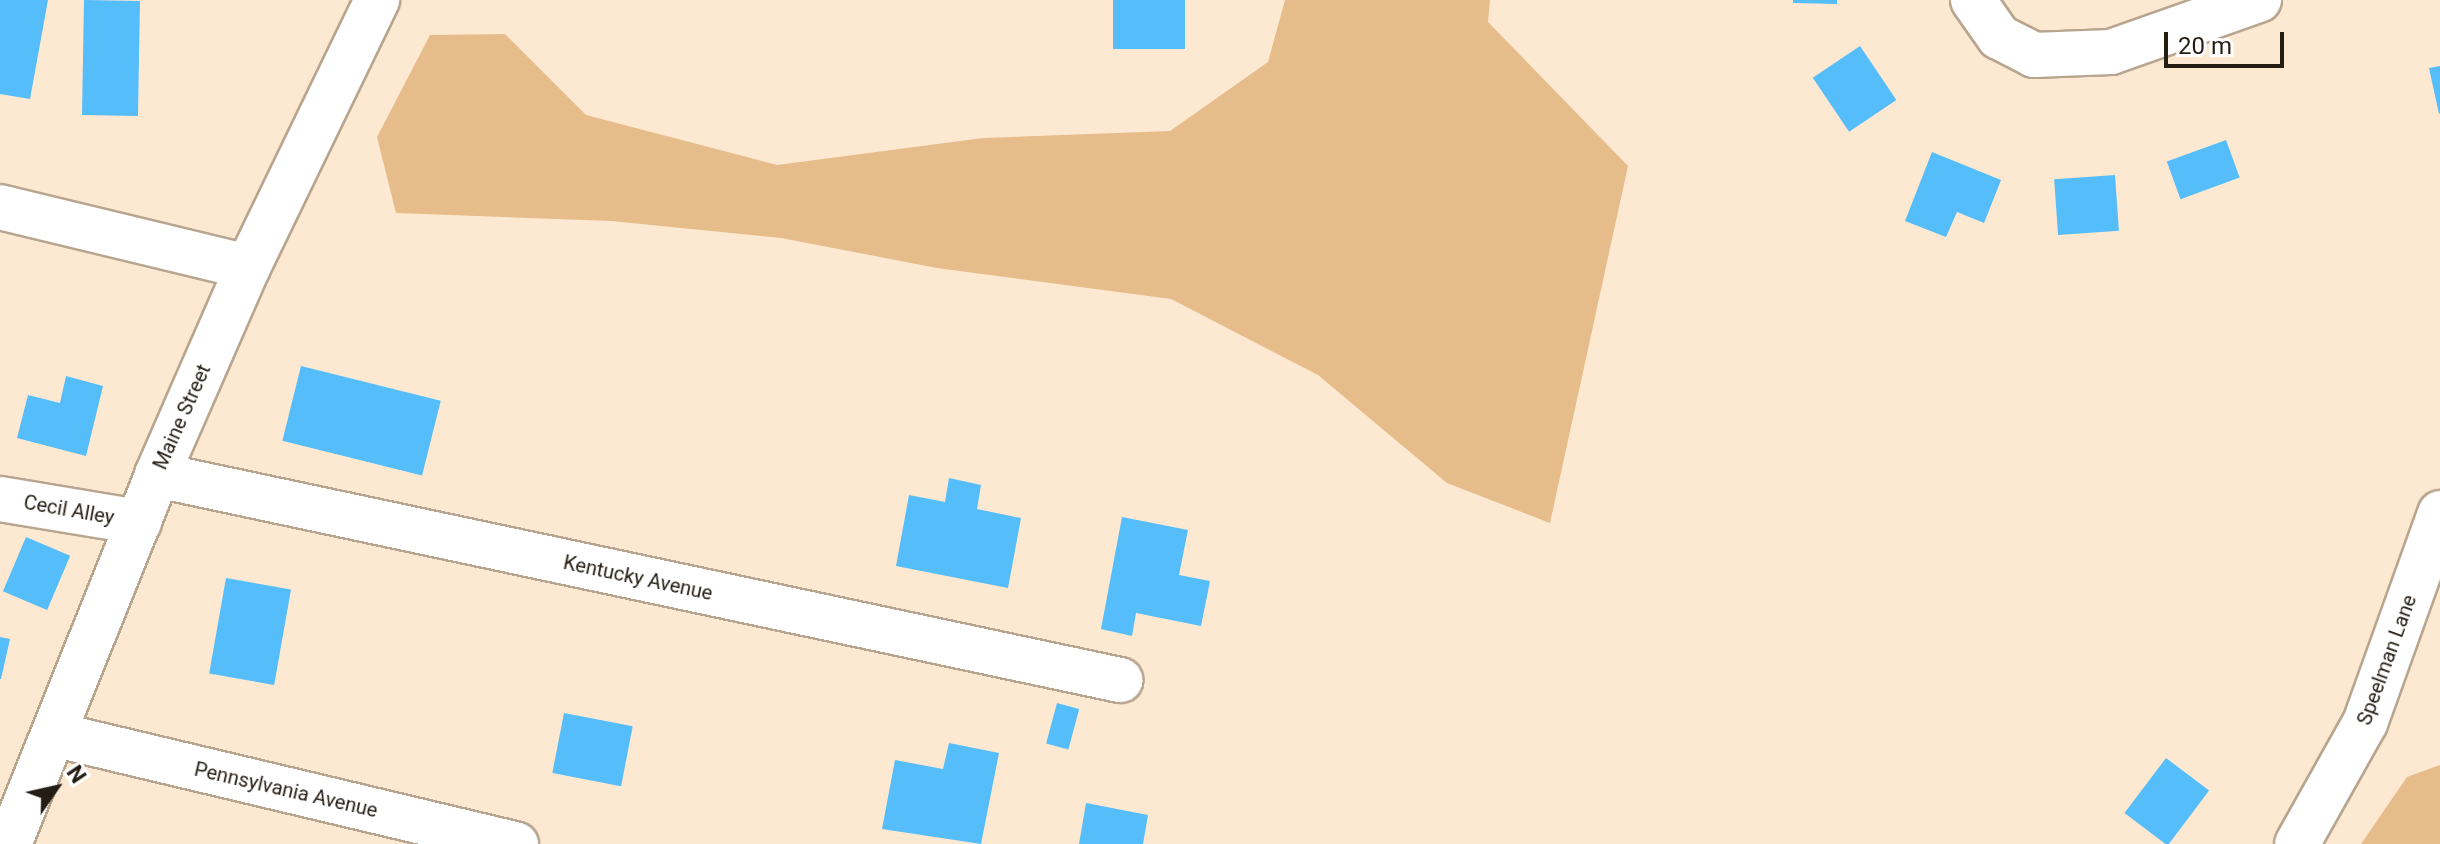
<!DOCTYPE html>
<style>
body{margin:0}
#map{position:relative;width:2440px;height:844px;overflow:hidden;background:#fde9d2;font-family:Roboto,sans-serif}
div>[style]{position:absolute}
.green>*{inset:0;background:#e7bc8b}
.building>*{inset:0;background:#55bdfa;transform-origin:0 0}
.roads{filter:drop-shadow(2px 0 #b8a58f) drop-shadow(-2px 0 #b8a58f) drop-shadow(0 2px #b8a58f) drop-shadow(0 -2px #b8a58f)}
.street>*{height:44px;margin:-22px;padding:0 22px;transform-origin:22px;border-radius:22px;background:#fff}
.secondary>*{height:44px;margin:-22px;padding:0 22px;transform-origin:22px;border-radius:22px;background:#fff}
span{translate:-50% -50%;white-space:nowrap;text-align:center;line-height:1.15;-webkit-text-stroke:6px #fff;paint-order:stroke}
.street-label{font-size:20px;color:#241d14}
.north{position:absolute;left:16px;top:748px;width:80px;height:80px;-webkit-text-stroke:6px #fff;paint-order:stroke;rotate:56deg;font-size:22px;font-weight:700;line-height:32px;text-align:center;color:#241d14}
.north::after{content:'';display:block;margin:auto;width:28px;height:36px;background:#241d14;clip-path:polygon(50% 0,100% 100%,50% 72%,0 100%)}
.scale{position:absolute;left:2164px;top:32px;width:120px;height:36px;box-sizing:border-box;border:4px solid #241d14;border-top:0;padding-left:10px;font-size:24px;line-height:28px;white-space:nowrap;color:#241d14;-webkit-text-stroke:6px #fff;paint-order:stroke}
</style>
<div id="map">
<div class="green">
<i style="clip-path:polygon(1285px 0,1490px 0,1488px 22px,1628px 166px,1550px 523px,1447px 483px,1318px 375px,1171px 299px,937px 268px,781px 238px,611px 221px,396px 213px,377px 137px,430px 35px,505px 34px,586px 115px,777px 165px,983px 138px,1170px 131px,1268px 62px)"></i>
<i style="clip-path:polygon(2440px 765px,2440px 844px,2361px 844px,2407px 777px)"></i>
</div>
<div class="building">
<i style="clip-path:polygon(0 0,48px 0,30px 99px,0 94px)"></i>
<i style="left:84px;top:0;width:56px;height:115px;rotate:1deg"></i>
<i style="left:1113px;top:0;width:72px;height:49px"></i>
<i style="clip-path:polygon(1793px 0,1837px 0,1837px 4px,1793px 3px)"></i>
<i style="left:1860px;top:46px;width:65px;height:57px;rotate:56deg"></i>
<i style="clip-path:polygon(2440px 66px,2440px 113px,2439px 114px,2429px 68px)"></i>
<i style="left:2226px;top:140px;width:40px;height:63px;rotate:70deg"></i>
<i style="clip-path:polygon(1932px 152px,2001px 180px,1984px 223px,1957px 212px,1946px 237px,1905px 221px)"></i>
<i style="left:2115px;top:175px;width:56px;height:61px;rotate:86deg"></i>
<i style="left:301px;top:366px;width:144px;height:77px;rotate:14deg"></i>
<i style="clip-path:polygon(66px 376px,103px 386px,86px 456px,17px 438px,28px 395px,60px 403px)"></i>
<i style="clip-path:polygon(949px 478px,981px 485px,977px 509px,1021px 518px,1008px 588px,896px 566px,909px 495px,945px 502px)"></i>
<i style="clip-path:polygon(1122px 517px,1188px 530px,1179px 575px,1210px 581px,1201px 626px,1136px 613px,1132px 636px,1101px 629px)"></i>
<i style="left:26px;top:537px;width:48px;height:59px;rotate:23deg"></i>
<i style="left:226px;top:578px;width:66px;height:97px;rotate:10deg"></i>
<i style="clip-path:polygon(0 637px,10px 639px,1px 679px,0 679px)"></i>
<i style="left:1057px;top:703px;width:23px;height:42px;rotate:15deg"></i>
<i style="left:564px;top:713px;width:70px;height:61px;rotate:11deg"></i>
<i style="clip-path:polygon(949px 743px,999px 753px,981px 844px,882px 829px,895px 760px,943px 769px)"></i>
<i style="left:2166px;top:758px;width:54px;height:69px;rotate:37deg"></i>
<i style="clip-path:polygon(1086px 803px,1148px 815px,1143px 844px,1079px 844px)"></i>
</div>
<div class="roads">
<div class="street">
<i style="left:1973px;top:0;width:45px;rotate:54.9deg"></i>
<i style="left:1999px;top:37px;width:39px;rotate:27deg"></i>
<i style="left:2034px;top:55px;width:77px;rotate:-2.2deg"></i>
<i style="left:2111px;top:52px;width:157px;rotate:-19.4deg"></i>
<i style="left:0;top:207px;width:255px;rotate:13.6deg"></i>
<i style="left:157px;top:475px;width:985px;rotate:12.02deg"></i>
<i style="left:0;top:499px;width:141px;rotate:9.4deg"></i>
<i style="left:57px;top:735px;width:472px;rotate:13.4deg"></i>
<i style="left:9px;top:844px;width:398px;rotate:-68.1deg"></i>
<i style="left:157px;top:475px;width:227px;rotate:-66.4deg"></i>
<i style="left:248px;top:267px;width:297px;rotate:-64.2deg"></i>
</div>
<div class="secondary">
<i style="left:2297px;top:844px;width:139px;rotate:-60.7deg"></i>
<i style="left:2365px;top:723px;width:223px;rotate:-70.3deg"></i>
</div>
</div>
<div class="street-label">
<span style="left:182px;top:417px;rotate:-66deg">Maine Street</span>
<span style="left:69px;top:510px;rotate:10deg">Cecil Alley</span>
<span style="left:638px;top:578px;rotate:12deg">Kentucky Avenue</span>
<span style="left:2387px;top:660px;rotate:-70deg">Speelman Lane</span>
<span style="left:286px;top:790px;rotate:13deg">Pennsylvania Avenue</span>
</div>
<div class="north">N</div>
<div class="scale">20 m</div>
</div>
